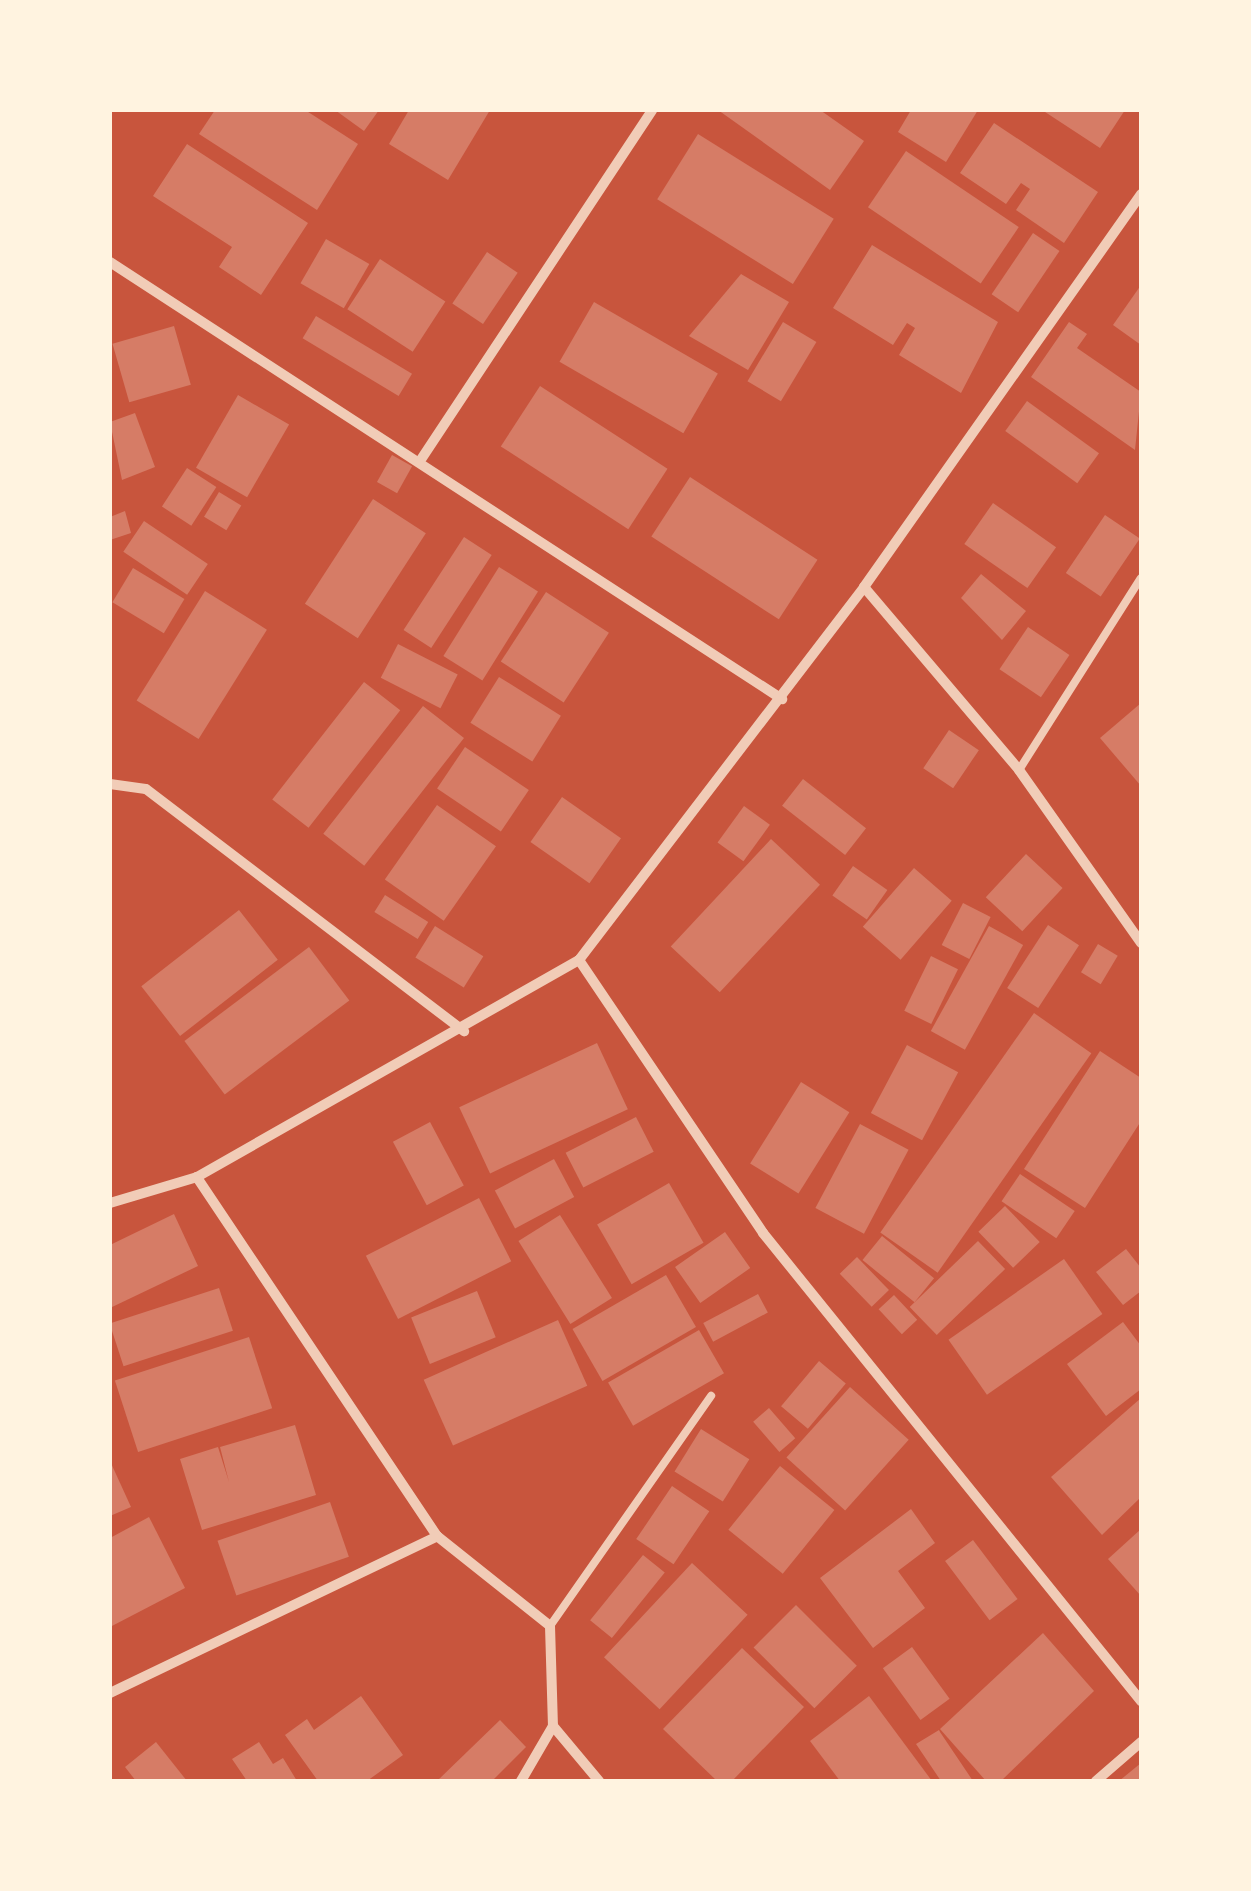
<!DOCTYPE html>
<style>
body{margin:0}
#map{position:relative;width:1251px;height:1891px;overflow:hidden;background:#c8553d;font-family:"Open Sans",sans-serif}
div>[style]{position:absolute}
.building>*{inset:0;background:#d67c66;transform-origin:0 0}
.service>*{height:8px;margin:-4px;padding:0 4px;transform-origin:4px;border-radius:4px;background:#f1ccb7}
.minor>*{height:10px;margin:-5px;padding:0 5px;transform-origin:5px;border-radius:5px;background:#f1ccb7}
span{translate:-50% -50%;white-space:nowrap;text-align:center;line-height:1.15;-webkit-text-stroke:8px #fff3e0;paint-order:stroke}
.frame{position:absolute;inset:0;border:112px solid #fff3e0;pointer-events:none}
</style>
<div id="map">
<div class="building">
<i style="clip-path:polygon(215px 110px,305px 110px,358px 144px,317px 210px,199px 134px)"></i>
<i style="clip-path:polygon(335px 110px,379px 110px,364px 131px)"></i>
<i style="clip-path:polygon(409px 110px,490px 110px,448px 180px,389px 144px)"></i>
<i style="clip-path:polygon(718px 110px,820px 110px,864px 141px,830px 190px)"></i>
<i style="clip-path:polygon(911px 110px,978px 110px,946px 162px,898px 132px)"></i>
<i style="clip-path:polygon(1042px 110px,1125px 110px,1100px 148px)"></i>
<i style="clip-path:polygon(994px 123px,1098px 192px,1064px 243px,1016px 210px,1030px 189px,1021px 183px,1006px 204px,960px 173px)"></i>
<i style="left:698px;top:134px;width:160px;height:77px;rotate:32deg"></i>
<i style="clip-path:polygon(187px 144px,308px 223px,261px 295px,219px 267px,232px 247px,153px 196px)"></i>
<i style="left:906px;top:151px;width:136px;height:68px;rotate:34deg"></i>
<i style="left:1033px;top:233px;width:32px;height:74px;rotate:34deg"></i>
<i style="left:326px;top:239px;width:50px;height:51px;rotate:30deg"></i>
<i style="clip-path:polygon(872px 245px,998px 322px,961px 393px,899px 355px,915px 328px,907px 323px,893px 345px,833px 308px)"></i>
<i style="left:487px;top:252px;width:37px;height:62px;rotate:34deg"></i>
<i style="left:380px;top:259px;width:78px;height:60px;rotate:33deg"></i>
<i style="clip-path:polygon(741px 274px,789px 302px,748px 370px,689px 336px)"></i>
<i style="clip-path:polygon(1141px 285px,1141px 345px,1113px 325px)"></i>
<i style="left:594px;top:302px;width:143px;height:69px;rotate:30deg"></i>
<i style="left:316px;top:316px;width:112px;height:26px;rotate:31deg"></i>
<i style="left:783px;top:322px;width:39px;height:69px;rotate:31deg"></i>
<i style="clip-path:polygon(1069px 322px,1087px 334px,1077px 348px,1141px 392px,1135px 450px,1031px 377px)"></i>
<i style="left:174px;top:326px;width:61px;height:64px;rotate:74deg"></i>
<i style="left:540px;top:386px;width:152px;height:72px;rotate:33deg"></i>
<i style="left:238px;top:395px;width:59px;height:84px;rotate:30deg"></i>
<i style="left:1027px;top:401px;width:89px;height:37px;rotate:36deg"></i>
<i style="clip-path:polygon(135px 413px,155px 467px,122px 480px,110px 422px)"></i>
<i style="left:392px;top:455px;width:23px;height:31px;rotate:29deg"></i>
<i style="left:187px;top:468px;width:35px;height:46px;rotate:33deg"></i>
<i style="left:690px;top:477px;width:152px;height:71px;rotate:33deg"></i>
<i style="left:219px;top:492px;width:26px;height:29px;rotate:31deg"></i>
<i style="left:373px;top:499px;width:63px;height:125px;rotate:33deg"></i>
<i style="left:993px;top:503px;width:77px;height:50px;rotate:35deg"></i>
<i style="clip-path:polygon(125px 511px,131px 533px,110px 540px,110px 517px)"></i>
<i style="left:1105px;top:515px;width:42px;height:70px;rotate:34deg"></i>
<i style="left:144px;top:521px;width:77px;height:37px;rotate:34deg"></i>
<i style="left:464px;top:537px;width:33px;height:111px;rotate:33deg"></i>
<i style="left:499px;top:567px;width:46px;height:105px;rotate:32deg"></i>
<i style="left:133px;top:568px;width:60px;height:40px;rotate:31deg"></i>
<i style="clip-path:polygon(981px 574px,1026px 611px,1002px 640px,961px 598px)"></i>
<i style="left:205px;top:591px;width:73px;height:129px;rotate:32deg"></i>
<i style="left:546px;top:592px;width:75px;height:83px;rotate:33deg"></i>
<i style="left:1028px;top:627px;width:50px;height:51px;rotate:34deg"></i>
<i style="left:398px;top:644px;width:67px;height:38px;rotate:27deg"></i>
<i style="left:499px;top:677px;width:73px;height:54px;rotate:32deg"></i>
<i style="left:364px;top:682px;width:46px;height:149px;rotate:38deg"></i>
<i style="clip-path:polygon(1141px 703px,1141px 786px,1100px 738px)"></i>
<i style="left:423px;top:706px;width:52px;height:162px;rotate:38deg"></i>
<i style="left:949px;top:730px;width:36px;height:46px;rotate:34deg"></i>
<i style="left:465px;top:747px;width:77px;height:50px;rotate:34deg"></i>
<i style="left:803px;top:779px;width:80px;height:34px;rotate:38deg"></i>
<i style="left:562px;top:797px;width:72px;height:55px;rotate:35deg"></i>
<i style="left:437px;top:805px;width:72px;height:91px;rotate:35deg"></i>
<i style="left:744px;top:806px;width:32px;height:45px;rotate:36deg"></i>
<i style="left:771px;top:839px;width:67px;height:147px;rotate:43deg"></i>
<i style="left:1026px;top:854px;width:50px;height:59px;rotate:43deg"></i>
<i style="left:853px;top:866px;width:42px;height:36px;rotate:35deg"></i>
<i style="left:914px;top:868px;width:50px;height:78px;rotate:41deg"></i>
<i style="left:385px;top:895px;width:51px;height:20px;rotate:32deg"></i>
<i style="left:963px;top:903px;width:31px;height:47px;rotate:27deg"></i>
<i style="left:239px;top:910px;width:63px;height:124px;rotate:52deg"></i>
<i style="left:1048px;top:925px;width:37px;height:75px;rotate:33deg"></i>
<i style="left:435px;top:926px;width:57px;height:37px;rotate:32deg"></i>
<i style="left:989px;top:926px;width:39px;height:120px;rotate:29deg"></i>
<i style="left:1098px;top:944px;width:23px;height:33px;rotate:31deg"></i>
<i style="left:309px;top:947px;width:67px;height:156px;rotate:53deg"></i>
<i style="left:931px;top:956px;width:30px;height:61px;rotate:26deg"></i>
<i style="left:1034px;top:1013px;width:70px;height:268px;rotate:35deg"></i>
<i style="left:597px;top:1043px;width:73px;height:152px;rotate:65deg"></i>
<i style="left:907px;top:1045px;width:58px;height:77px;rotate:28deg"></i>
<i style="clip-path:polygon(1100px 1051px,1141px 1078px,1141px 1121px,1085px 1208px,1024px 1169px)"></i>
<i style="left:801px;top:1082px;width:57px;height:96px;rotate:32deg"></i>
<i style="left:636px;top:1117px;width:39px;height:79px;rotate:63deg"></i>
<i style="left:430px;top:1122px;width:72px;height:42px;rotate:62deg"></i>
<i style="left:860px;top:1124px;width:55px;height:95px;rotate:28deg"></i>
<i style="left:554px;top:1159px;width:43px;height:67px;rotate:62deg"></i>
<i style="left:1020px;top:1174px;width:66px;height:33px;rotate:34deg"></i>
<i style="left:669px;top:1183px;width:69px;height:83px;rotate:60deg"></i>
<i style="left:479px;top:1198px;width:71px;height:127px;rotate:63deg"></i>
<i style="left:1005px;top:1206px;width:50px;height:37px;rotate:46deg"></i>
<i style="clip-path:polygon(174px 1214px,198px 1266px,110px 1308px,110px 1245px)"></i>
<i style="left:560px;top:1215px;width:98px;height:49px;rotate:58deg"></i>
<i style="left:725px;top:1232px;width:44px;height:61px;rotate:55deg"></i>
<i style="left:882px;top:1236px;width:67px;height:31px;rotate:39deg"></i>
<i style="left:978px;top:1241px;width:39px;height:95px;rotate:46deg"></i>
<i style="clip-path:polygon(1126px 1249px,1141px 1268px,1141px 1291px,1123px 1305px,1096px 1272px)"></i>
<i style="left:857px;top:1257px;width:46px;height:24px;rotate:46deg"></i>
<i style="left:1064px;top:1259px;width:67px;height:141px;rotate:55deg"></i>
<i style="left:666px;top:1275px;width:60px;height:108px;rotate:60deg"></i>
<i style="left:219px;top:1288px;width:45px;height:115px;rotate:72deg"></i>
<i style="left:477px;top:1291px;width:50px;height:71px;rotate:68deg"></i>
<i style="left:758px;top:1294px;width:21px;height:62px;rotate:62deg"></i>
<i style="left:894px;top:1295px;width:34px;height:21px;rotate:47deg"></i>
<i style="left:558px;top:1320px;width:72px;height:147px;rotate:66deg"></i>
<i style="clip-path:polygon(1123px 1322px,1141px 1346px,1141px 1389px,1106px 1416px,1067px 1364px)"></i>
<i style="left:699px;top:1330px;width:50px;height:105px;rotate:60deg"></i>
<i style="left:249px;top:1337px;width:75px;height:141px;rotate:72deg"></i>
<i style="left:819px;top:1361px;width:35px;height:59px;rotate:40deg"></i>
<i style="left:850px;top:1387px;width:79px;height:95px;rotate:42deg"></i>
<i style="clip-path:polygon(1141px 1398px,1141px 1497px,1102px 1535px,1051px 1477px)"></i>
<i style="left:769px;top:1408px;width:40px;height:21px;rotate:49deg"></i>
<i style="clip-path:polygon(295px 1425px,316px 1495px,202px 1530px,180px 1459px,218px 1447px,229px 1482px,220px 1447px)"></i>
<i style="left:701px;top:1429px;width:57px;height:50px;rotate:32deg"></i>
<i style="clip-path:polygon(110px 1461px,131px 1507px,110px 1516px)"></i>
<i style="left:780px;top:1466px;width:70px;height:82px;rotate:39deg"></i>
<i style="left:672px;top:1486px;width:45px;height:64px;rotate:34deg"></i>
<i style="left:330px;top:1502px;width:58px;height:119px;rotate:71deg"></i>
<i style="clip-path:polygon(911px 1509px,935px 1543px,898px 1571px,925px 1608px,873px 1648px,820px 1578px)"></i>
<i style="clip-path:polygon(149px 1517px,185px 1588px,110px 1627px,110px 1538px)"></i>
<i style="clip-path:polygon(1141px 1529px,1141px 1596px,1108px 1559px)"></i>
<i style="left:973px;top:1540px;width:74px;height:35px;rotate:53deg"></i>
<i style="left:643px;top:1555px;width:28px;height:84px;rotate:39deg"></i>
<i style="left:692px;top:1563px;width:76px;height:129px;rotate:43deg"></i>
<i style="left:796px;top:1605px;width:86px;height:60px;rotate:45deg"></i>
<i style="clip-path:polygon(1043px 1633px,1094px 1691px,1001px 1781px,986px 1781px,940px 1729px)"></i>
<i style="left:912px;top:1647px;width:64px;height:36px;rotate:54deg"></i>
<i style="clip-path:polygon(742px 1648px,804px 1707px,732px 1781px,717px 1781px,663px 1729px)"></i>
<i style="clip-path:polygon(361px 1696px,403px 1755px,367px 1781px,318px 1781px,285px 1735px,307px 1719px,314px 1730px)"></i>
<i style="clip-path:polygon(869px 1696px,932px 1781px,840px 1781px,810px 1741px)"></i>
<i style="clip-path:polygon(500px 1720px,526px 1747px,492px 1781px,437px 1781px)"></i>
<i style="clip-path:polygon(939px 1730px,940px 1732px,973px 1781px,941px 1781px,916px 1744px)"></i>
<i style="clip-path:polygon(156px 1742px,187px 1781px,136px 1781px,125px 1767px)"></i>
<i style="clip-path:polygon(259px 1742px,273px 1764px,283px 1758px,297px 1781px,247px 1781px,232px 1759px)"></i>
<i style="clip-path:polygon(1141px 1763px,1141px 1781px,1119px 1781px)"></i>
</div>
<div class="service">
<i style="left:1019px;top:770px;width:227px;rotate:-57.6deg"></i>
<i style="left:550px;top:1626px;width:281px;rotate:-55deg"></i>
</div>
<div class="minor">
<i style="left:110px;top:262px;width:802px;rotate:33.04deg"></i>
<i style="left:422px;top:458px;width:417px;rotate:-56.5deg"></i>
<i style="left:864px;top:587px;width:240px;rotate:49.7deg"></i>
<i style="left:1019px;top:770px;width:212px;rotate:54.8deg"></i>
<i style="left:110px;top:784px;width:36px;rotate:8deg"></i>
<i style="left:146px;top:789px;width:400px;rotate:37.3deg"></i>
<i style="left:579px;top:960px;width:329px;rotate:56deg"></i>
<i style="left:763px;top:1233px;width:602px;rotate:51.07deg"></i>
<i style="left:110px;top:1203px;width:91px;rotate:-16.6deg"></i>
<i style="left:197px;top:1177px;width:439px;rotate:-29.6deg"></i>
<i style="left:579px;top:960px;width:469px;rotate:-52.6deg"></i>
<i style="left:864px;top:587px;width:481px;rotate:-54.8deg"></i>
<i style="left:437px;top:1536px;width:144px;rotate:38.5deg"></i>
<i style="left:550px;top:1626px;width:100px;rotate:88.3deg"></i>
<i style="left:553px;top:1726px;width:64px;rotate:120.2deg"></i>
<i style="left:110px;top:1693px;width:363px;rotate:-25.6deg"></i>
<i style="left:437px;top:1536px;width:432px;rotate:-123.8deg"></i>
<i style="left:553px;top:1726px;width:72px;rotate:50.1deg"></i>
<i style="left:1096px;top:1781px;width:60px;rotate:-40.9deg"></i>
</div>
<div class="frame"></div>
</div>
